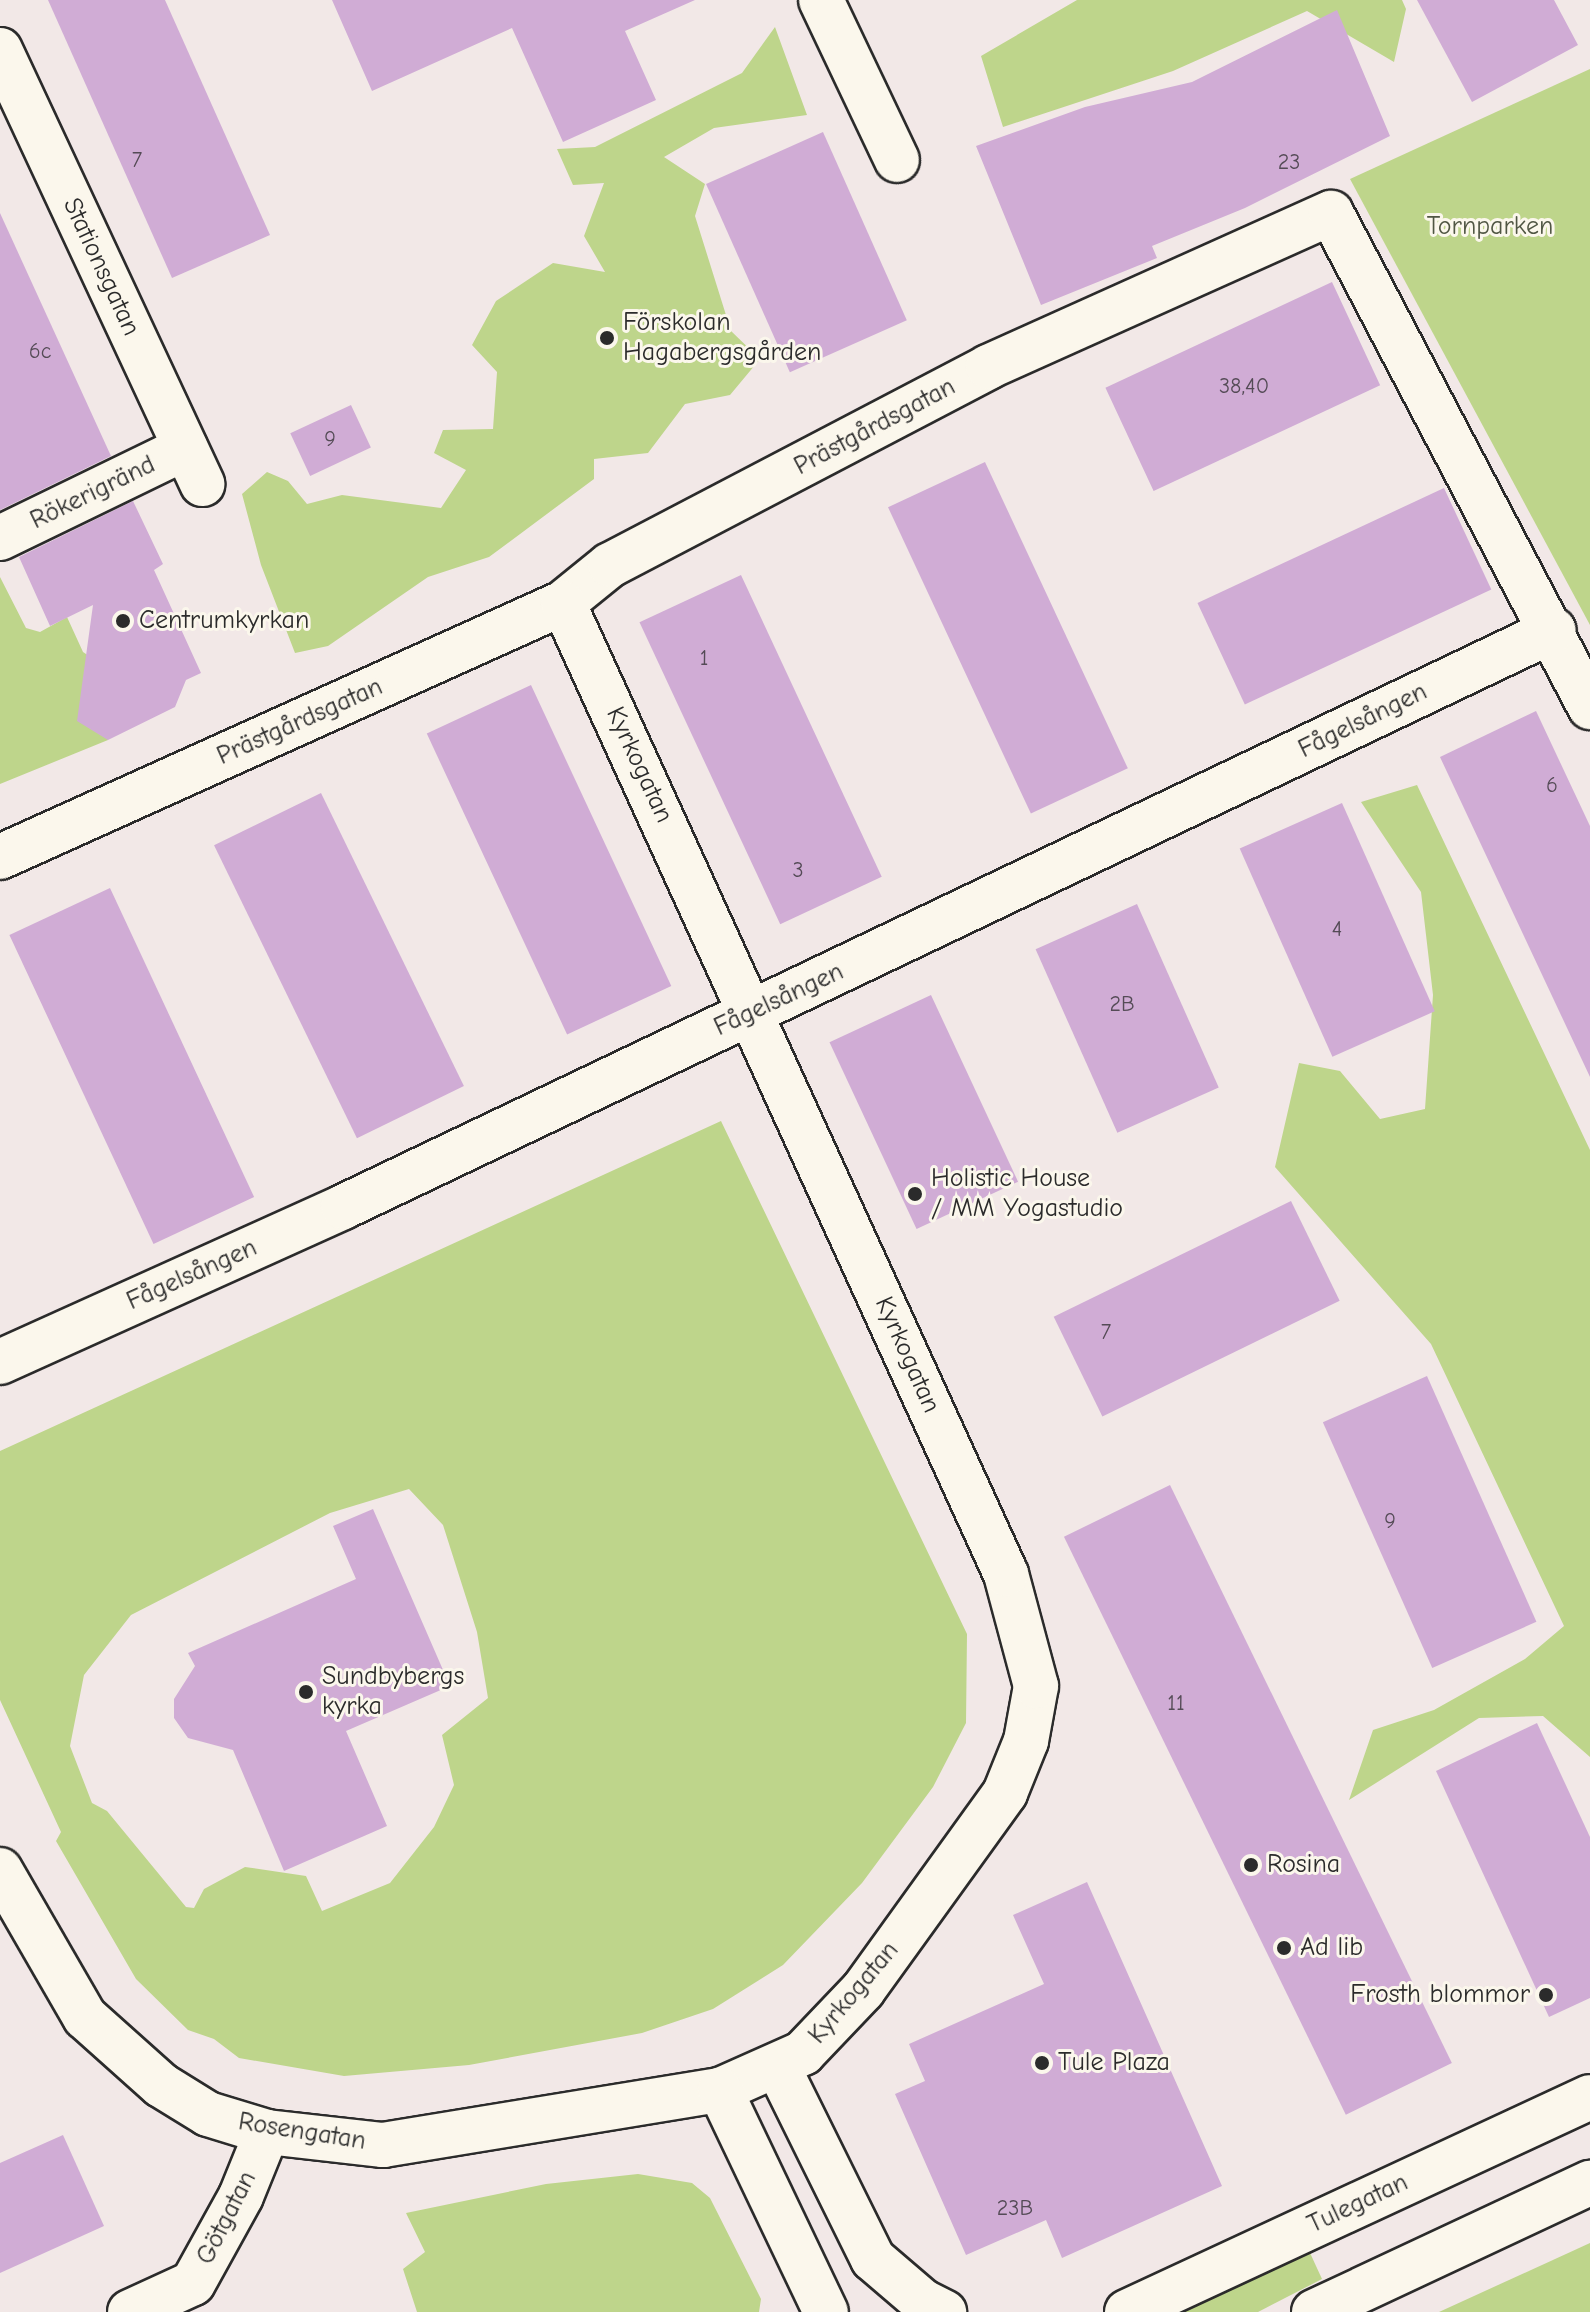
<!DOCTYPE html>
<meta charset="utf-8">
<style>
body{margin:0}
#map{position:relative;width:1590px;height:2312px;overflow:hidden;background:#f2e8e7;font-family:"Comic Neue",sans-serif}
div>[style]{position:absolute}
.green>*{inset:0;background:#bed58b}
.building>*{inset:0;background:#d0acd5;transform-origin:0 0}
.roads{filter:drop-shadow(2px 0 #2b2b2b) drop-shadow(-2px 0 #2b2b2b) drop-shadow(0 2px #2b2b2b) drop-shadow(0 -2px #2b2b2b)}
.minor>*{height:44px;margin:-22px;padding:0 22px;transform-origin:22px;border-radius:22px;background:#fbf7ec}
.dots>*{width:22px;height:22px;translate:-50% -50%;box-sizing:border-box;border:4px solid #fbf7ec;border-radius:50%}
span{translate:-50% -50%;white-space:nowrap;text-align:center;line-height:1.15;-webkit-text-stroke:6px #fbf7ec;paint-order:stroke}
.number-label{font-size:22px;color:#544b56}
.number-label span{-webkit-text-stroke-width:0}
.park-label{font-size:26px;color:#505643}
.street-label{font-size:26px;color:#2b2b2b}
.poi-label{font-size:26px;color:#2b2b2b}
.left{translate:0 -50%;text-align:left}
.right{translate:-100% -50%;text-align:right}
</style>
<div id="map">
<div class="green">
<i style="clip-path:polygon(1077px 0,1402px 0,1406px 9px,1394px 62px,1307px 11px,1173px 71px,1003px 127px,981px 56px)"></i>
<i style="clip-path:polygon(775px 27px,807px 115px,714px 128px,664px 157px,705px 184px,695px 216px,731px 331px,760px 359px,730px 395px,685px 404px,648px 453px,594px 459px,594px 479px,489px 557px,428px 577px,328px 646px,295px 653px,261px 565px,242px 494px,267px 472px,288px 481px,307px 504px,342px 495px,441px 508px,466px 470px,434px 453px,443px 430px,493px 429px,497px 372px,472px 345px,496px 301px,553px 263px,605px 272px,584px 236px,604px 183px,573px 185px,557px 149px,595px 147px,742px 73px)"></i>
<i style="clip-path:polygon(1590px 69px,1590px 625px,1350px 179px)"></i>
<i style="clip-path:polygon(0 577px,26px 628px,40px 632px,67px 617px,83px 652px,95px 660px,108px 740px,0 784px)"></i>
<i style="clip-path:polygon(1417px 785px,1590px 1150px,1590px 1757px,1543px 1716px,1479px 1718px,1349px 1800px,1373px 1730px,1434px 1710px,1525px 1659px,1564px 1626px,1431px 1344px,1275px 1167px,1299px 1063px,1340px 1071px,1380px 1119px,1425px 1109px,1433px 995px,1421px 892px,1361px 802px)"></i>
<i style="clip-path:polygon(evenodd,721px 1121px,967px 1634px,966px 1723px,933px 1787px,862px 1883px,783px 1965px,713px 2009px,642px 2033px,469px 2065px,344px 2076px,239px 2058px,214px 2039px,188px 2030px,136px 1979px,56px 1841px,61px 1832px,0 1700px,0 1451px,721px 1121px,409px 1489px,443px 1525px,477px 1632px,488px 1698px,442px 1735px,454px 1785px,434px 1827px,390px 1883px,322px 1911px,306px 1876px,245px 1867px,204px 1889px,194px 1908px,186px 1907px,107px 1811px,92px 1803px,70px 1746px,84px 1675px,131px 1615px,330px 1513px,409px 1489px)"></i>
<i style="clip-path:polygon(638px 2174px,692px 2183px,710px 2198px,761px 2299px,759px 2312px,417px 2312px,403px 2269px,425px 2252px,406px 2213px,546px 2184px)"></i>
<i style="clip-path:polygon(1305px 2242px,1322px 2279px,1258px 2312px,1167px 2312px)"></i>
<i style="clip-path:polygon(1590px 2243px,1590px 2312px,1439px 2312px)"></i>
</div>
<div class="building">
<i style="clip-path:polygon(48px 0,165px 0,270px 235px,172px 278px)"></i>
<i style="clip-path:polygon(332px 0,695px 0,625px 31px,656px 100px,563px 142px,512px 28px,372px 91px)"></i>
<i style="clip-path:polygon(1417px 0,1554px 0,1578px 45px,1472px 102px)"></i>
<i style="clip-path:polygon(1337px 10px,1390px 136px,1245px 208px,1152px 246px,1157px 258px,1041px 305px,976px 146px,1085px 107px,1192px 82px)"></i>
<i style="left:823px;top:132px;width:206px;height:128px;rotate:66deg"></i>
<i style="clip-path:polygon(0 213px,111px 456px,0 510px)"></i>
<i style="left:1332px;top:282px;width:114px;height:250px;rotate:65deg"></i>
<i style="left:351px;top:405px;width:47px;height:67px;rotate:65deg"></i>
<i style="left:985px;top:462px;width:338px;height:107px;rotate:65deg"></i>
<i style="left:1444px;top:488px;width:112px;height:272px;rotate:65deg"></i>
<i style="clip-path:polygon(133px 501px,163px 564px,154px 570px,201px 673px,186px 680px,175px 707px,108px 740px,77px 721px,93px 605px,50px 626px,19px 557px)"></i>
<i style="left:741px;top:575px;width:333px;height:112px;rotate:65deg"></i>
<i style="left:531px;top:685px;width:332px;height:115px;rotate:65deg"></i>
<i style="clip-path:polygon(1536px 711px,1590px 826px,1590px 1077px,1440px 757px)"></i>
<i style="left:321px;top:793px;width:326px;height:119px;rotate:64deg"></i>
<i style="left:1342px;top:803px;width:228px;height:112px;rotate:66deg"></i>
<i style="left:110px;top:888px;width:341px;height:111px;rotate:65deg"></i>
<i style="left:1137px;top:904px;width:201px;height:111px;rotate:66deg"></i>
<i style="left:931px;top:995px;width:206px;height:112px;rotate:65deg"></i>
<i style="left:1291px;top:1201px;width:111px;height:264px;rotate:64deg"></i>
<i style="left:1427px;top:1376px;width:269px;height:114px;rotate:66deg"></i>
<i style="left:1170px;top:1485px;width:643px;height:118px;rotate:64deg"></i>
<i style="clip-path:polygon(373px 1509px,450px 1686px,346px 1731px,387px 1826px,284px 1871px,233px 1750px,188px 1738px,174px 1718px,174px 1699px,195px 1666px,188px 1653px,356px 1579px,333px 1526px)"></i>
<i style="clip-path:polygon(1537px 1723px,1590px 1837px,1590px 1998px,1549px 2017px,1436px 1771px)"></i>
<i style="clip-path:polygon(1087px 1882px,1222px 2186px,1062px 2258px,1046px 2220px,966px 2255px,895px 2094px,925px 2081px,909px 2044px,1044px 1984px,1013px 1915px)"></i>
<i style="clip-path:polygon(63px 2135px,104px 2226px,0 2273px,0 2163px)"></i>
</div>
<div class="roads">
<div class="minor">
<i style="left:821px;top:0;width:177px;rotate:64.6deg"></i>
<i style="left:0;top:50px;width:479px;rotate:65deg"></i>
<i style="left:0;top:538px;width:206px;rotate:-25.9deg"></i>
<i style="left:0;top:857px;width:618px;rotate:-24.28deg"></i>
<i style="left:563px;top:603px;width:60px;rotate:-39deg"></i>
<i style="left:610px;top:565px;width:427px;rotate:-27.6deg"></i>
<i style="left:988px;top:367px;width:376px;rotate:-24.2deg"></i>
<i style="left:1331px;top:213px;width:558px;rotate:62.33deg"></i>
<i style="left:0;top:1362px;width:376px;rotate:-24.3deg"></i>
<i style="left:343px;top:1207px;width:1341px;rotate:-25.48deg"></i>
<i style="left:0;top:1870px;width:170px;rotate:60deg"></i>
<i style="left:85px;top:2017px;width:102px;rotate:41.8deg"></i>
<i style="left:161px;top:2085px;width:55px;rotate:31.7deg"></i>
<i style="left:208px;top:2114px;width:62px;rotate:17deg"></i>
<i style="left:267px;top:2132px;width:117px;rotate:6.4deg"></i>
<i style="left:383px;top:2145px;width:341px;rotate:-9.3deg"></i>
<i style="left:720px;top:2090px;width:91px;rotate:-24deg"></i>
<i style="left:803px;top:2053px;width:87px;rotate:-46.4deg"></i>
<i style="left:863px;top:1990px;width:243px;rotate:-54.2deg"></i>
<i style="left:1005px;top:1793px;width:56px;rotate:-68deg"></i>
<i style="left:1026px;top:1741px;width:56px;rotate:-79.7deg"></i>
<i style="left:1036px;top:1686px;width:116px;rotate:-105deg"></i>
<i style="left:1006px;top:1574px;width:1067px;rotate:-114.52deg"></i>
<i style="left:778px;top:2067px;width:214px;rotate:63.7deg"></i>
<i style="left:873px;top:2259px;width:65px;rotate:40.6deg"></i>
<i style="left:922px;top:2301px;width:25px;rotate:27deg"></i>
<i style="left:720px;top:2090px;width:246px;rotate:64.5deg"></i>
<i style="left:130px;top:2312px;width:69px;rotate:-24.7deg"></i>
<i style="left:193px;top:2283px;width:99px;rotate:-61.1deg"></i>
<i style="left:241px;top:2196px;width:69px;rotate:-67.9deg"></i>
<i style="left:1127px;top:2312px;width:510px;rotate:-24.91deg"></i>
<i style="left:1314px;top:2312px;width:305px;rotate:-25.1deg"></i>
</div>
</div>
<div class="dots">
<i style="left:607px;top:338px;background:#2b2b2b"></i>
<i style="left:123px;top:621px;background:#2b2b2b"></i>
<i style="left:915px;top:1194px;background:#2b2b2b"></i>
<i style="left:306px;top:1692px;background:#2b2b2b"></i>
<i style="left:1251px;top:1865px;background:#2b2b2b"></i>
<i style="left:1284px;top:1948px;background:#2b2b2b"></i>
<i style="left:1546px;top:1995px;background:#2b2b2b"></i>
<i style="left:1042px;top:2063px;background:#2b2b2b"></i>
</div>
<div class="number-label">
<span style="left:137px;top:161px">7</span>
<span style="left:1289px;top:163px">23</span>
<span style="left:40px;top:352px">6c</span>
<span style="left:1244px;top:387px">38,40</span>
<span style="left:330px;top:440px">9</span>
<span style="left:704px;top:659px">1</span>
<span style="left:1552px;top:786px">6</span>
<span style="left:798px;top:871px">3</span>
<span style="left:1337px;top:930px">4</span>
<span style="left:1122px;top:1005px">2B</span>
<span style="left:1106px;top:1333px">7</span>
<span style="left:1390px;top:1522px">9</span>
<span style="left:1176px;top:1704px">11</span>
<span style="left:1015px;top:2209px">23B</span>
</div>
<div class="park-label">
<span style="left:1490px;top:227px">Tornparken</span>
</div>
<div class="street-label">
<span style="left:101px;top:267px;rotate:65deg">Stationsgatan</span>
<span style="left:875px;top:427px;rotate:-28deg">Prästgårdsgatan</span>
<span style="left:93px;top:493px;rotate:-26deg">Rökerigränd</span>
<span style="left:1363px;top:721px;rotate:-26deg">Fågelsången</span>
<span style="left:300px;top:722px;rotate:-24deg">Prästgårdsgatan</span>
<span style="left:639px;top:765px;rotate:65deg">Kyrkogatan</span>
<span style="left:779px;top:1000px;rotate:-25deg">Fågelsången</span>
<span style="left:192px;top:1275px;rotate:-24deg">Fågelsången</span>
<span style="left:907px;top:1355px;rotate:66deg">Kyrkogatan</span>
<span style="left:854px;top:1993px;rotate:-50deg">Kyrkogatan</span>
<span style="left:302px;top:2132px;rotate:9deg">Rosengatan</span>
<span style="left:1358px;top:2204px;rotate:-25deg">Tulegatan</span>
<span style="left:227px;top:2218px;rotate:-63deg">Götgatan</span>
</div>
<div class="poi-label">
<span class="left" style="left:623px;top:338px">Förskolan<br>Hagabergsgården</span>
<span class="left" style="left:139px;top:621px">Centrumkyrkan</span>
<span class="left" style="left:931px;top:1194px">Holistic House<br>/ MM Yogastudio</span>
<span class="left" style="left:322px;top:1692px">Sundbybergs<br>kyrka</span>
<span class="left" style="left:1267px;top:1865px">Rosina</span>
<span class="left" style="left:1300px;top:1948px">Ad lib</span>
<span class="right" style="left:1530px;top:1995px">Frosth blommor</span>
<span class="left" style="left:1058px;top:2063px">Tule Plaza</span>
</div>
</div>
